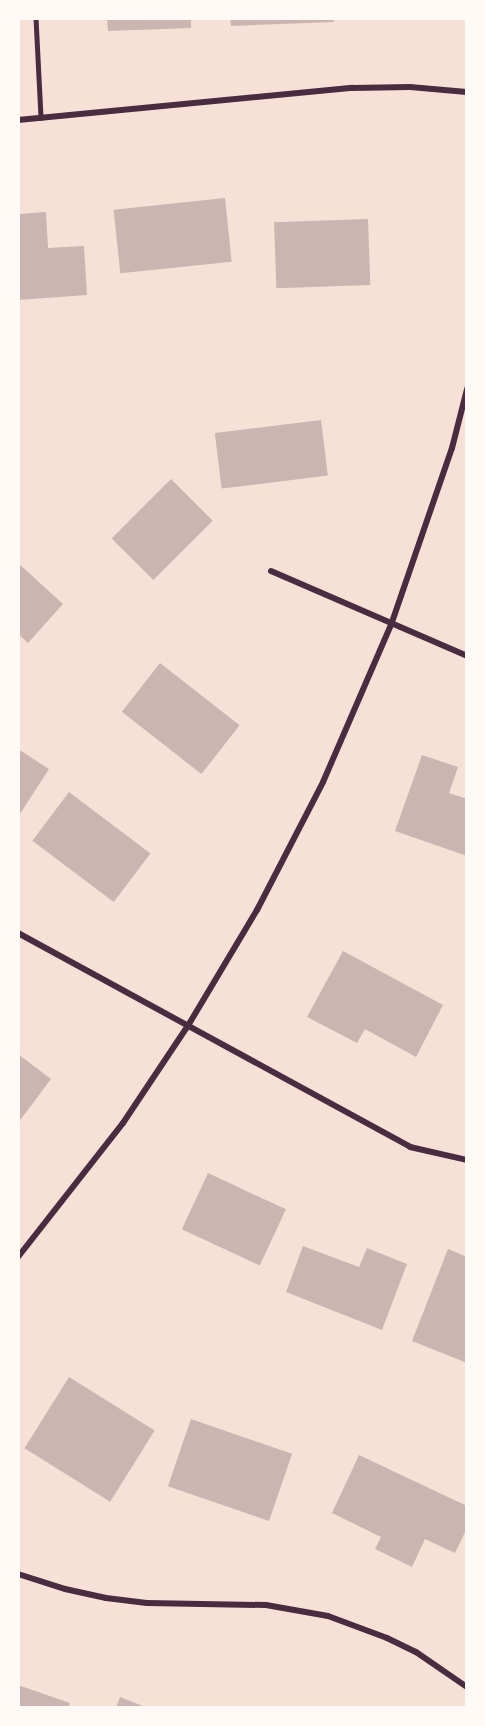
<!DOCTYPE html>
<style>
body{margin:0}
#map{position:relative;width:485px;height:1726px;overflow:hidden;background:#f7e1d7;font-family:Montserrat,sans-serif}
div>[style]{position:absolute}
.building>*{inset:0;background:#ccb4b1;transform-origin:0 0}
.service>*{height:4.5px;margin:-2.25px;padding:0 2.25px;transform-origin:2.25px;border-radius:2.25px;background:#4a2c40}
.minor>*{height:6px;margin:-3px;padding:0 3px;transform-origin:3px;border-radius:3px;background:#4a2c40}
span{translate:-50% -50%;white-space:nowrap;text-align:center;line-height:1.15;-webkit-text-stroke:6px #fffaf5;paint-order:stroke}
.frame{position:absolute;inset:0;border:20px solid #fffaf5;pointer-events:none}
</style>
<div id="map">
<div class="building">
<i style="clip-path:polygon(107px 18px,191px 18px,191px 28px,108px 31px)"></i>
<i style="clip-path:polygon(230px 18px,334px 18px,334px 22px,231px 26px)"></i>
<i style="left:225px;top:198px;width:64px;height:112px;rotate:84deg"></i>
<i style="clip-path:polygon(46px 212px,48px 248px,84px 246px,87px 295px,18px 300px,18px 214px)"></i>
<i style="left:368px;top:219px;width:66px;height:94px;rotate:88deg"></i>
<i style="left:321px;top:420px;width:56px;height:107px;rotate:83deg"></i>
<i style="left:171px;top:479px;width:59px;height:84px;rotate:45deg"></i>
<i style="clip-path:polygon(18px 563px,63px 604px,28px 643px,18px 634px)"></i>
<i style="left:160px;top:663px;width:101px;height:62px;rotate:38deg"></i>
<i style="clip-path:polygon(18px 749px,49px 769px,18px 817px)"></i>
<i style="clip-path:polygon(422px 755px,458px 767px,449px 793px,467px 799px,467px 856px,395px 831px)"></i>
<i style="left:69px;top:792px;width:102px;height:61px;rotate:37deg"></i>
<i style="clip-path:polygon(343px 951px,443px 1005px,416px 1057px,365px 1029px,357px 1043px,307px 1017px)"></i>
<i style="clip-path:polygon(18px 1054px,51px 1079px,18px 1123px)"></i>
<i style="left:208px;top:1173px;width:86px;height:62px;rotate:25deg"></i>
<i style="clip-path:polygon(303px 1246px,359px 1267px,367px 1248px,407px 1264px,382px 1330px,286px 1292px)"></i>
<i style="clip-path:polygon(448px 1249px,467px 1257px,467px 1363px,412px 1341px)"></i>
<i style="left:69px;top:1377px;width:101px;height:84px;rotate:32deg"></i>
<i style="left:191px;top:1419px;width:107px;height:71px;rotate:19deg"></i>
<i style="clip-path:polygon(359px 1455px,467px 1506px,467px 1528px,455px 1553px,425px 1539px,412px 1567px,375px 1549px,381px 1537px,332px 1513px)"></i>
<i style="clip-path:polygon(18px 1685px,70px 1703px,68px 1708px,18px 1708px)"></i>
<i style="clip-path:polygon(120px 1697px,148px 1708px,116px 1708px)"></i>
</div>
<div class="service">
<i style="left:36px;top:18px;width:100px;rotate:87.1deg"></i>
</div>
<div class="minor">
<i style="left:18px;top:120px;width:336px;rotate:-5.5deg"></i>
<i style="left:352px;top:88px;width:58px;rotate:-1deg"></i>
<i style="left:410px;top:87px;width:57px;rotate:5deg"></i>
<i style="left:271px;top:571px;width:214px;rotate:23.4deg"></i>
<i style="left:18px;top:933px;width:447px;rotate:28.6deg"></i>
<i style="left:410px;top:1147px;width:58px;rotate:12.8deg"></i>
<i style="left:18px;top:1257px;width:170px;rotate:-51.9deg"></i>
<i style="left:123px;top:1123px;width:119px;rotate:-56.3deg"></i>
<i style="left:189px;top:1024px;width:133px;rotate:-59.2deg"></i>
<i style="left:257px;top:910px;width:144px;rotate:-62.7deg"></i>
<i style="left:323px;top:782px;width:171px;rotate:-66.6deg"></i>
<i style="left:391px;top:625px;width:187px;rotate:-71deg"></i>
<i style="left:452px;top:448px;width:61px;rotate:-75.7deg"></i>
<i style="left:18px;top:1574px;width:49px;rotate:17.7deg"></i>
<i style="left:65px;top:1589px;width:42px;rotate:12.4deg"></i>
<i style="left:106px;top:1598px;width:41px;rotate:7deg"></i>
<i style="left:147px;top:1603px;width:119px;rotate:1deg"></i>
<i style="left:266px;top:1605px;width:63px;rotate:10.1deg"></i>
<i style="left:328px;top:1616px;width:63px;rotate:20.4deg"></i>
<i style="left:387px;top:1638px;width:32px;rotate:26deg"></i>
<i style="left:416px;top:1652px;width:62px;rotate:34.5deg"></i>
</div>
<div class="frame"></div>
</div>
